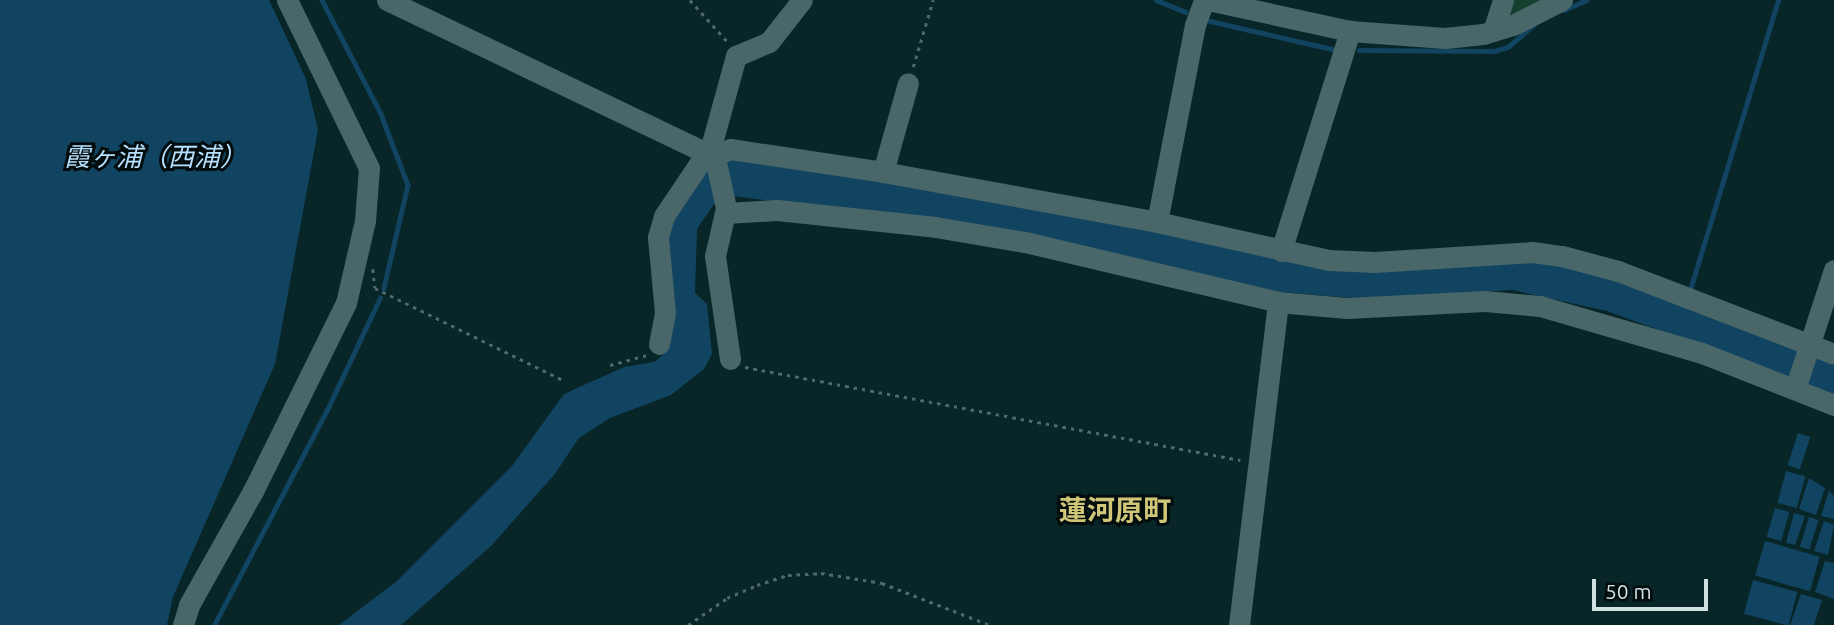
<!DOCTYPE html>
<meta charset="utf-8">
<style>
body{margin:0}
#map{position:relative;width:1834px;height:625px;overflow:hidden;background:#082527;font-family:Ubuntu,"Noto Sans JP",sans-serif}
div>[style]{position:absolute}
.green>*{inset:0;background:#15402d}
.water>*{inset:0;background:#114461;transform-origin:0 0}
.stream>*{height:4.5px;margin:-2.25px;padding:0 2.25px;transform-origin:2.25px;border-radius:2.25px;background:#114461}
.path>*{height:2.5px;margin-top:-1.25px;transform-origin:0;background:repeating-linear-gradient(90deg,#50696a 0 3.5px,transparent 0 8.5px)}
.minor>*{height:21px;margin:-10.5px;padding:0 10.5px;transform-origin:10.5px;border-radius:10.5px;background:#496668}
span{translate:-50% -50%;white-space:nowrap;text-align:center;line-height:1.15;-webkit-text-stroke:6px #030c0d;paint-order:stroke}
.water-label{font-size:26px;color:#b5dffd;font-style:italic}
.quarter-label{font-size:28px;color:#d0c678;font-weight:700}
.scale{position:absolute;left:1592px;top:579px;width:116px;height:32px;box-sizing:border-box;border:4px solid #d1e1e2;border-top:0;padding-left:9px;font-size:21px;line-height:24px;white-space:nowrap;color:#d1e1e2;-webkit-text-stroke:5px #030c0d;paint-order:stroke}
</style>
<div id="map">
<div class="green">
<i style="clip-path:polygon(1511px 0,1550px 0,1518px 18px,1507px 14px)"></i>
</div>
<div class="water">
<i style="clip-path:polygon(0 0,269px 0,306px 79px,318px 130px,275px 364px,173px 597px,167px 625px,0 625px)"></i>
<i style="clip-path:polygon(726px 157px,919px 184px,1293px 260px,1519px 258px,1592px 271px,1834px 365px,1834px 395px,1607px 311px,1512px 290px,1365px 299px,1247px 289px,1019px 231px,732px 196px,716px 201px,697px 229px,695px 293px,707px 304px,712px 354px,704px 369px,671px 395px,610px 418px,579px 438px,554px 475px,491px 546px,401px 625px,339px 625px,397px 581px,512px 466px,564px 394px,624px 367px,654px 362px,665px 353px,674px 317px,667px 243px,675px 215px,710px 165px)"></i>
<i style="left:1798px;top:433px;width:13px;height:34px;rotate:18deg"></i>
<i style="left:1786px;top:471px;width:20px;height:33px;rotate:15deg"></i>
<i style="clip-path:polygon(1809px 478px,1825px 488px,1816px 515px,1799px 509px)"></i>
<i style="clip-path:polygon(1829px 491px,1834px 496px,1834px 519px,1821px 516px)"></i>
<i style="left:1775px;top:508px;width:15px;height:30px;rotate:16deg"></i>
<i style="clip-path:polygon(1794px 513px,1805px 516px,1795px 545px,1786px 543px)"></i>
<i style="left:1809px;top:517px;width:10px;height:31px;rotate:17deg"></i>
<i style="clip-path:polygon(1824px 521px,1834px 525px,1828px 555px,1814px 551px)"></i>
<i style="left:1765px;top:541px;width:57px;height:36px;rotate:16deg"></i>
<i style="clip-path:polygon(1825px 561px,1834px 563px,1834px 599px,1815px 592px)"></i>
<i style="left:1753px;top:580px;width:46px;height:35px;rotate:15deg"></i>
<i style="clip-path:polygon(1801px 594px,1822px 600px,1814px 625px,1790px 625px)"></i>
</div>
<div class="stream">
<i style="left:322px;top:0;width:128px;rotate:62.6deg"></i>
<i style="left:381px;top:114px;width:76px;rotate:69.2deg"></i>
<i style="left:408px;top:185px;width:106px;rotate:103.1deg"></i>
<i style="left:1156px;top:0;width:32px;rotate:22deg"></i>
<i style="left:1564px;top:10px;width:24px;rotate:-24deg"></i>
<i style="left:1210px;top:21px;width:125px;rotate:12.9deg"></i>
<i style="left:1359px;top:50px;width:135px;rotate:0.4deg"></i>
<i style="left:1494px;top:51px;width:15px;rotate:-16deg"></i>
<i style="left:1508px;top:47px;width:35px;rotate:-41deg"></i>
<i style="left:1690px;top:290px;width:303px;rotate:-73.1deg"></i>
<i style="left:214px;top:625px;width:243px;rotate:-62.3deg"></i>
<i style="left:327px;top:410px;width:124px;rotate:-64.7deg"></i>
</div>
<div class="path">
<i style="left:690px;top:0;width:55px;rotate:47.9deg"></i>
<i style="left:913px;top:67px;width:70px;rotate:-73.4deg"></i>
<i style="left:373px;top:269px;width:19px;rotate:84deg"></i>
<i style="left:375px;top:288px;width:209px;rotate:26.1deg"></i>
<i style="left:610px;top:365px;width:38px;rotate:-15deg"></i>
<i style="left:745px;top:367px;width:504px;rotate:10.64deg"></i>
<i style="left:688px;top:625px;width:47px;rotate:-34.7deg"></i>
<i style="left:727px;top:598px;width:33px;rotate:-23deg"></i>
<i style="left:757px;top:585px;width:33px;rotate:-18deg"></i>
<i style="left:788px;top:575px;width:33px;rotate:-3deg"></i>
<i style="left:821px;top:573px;width:62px;rotate:9.3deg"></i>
<i style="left:882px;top:583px;width:116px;rotate:21.3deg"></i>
</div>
<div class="minor">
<i style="left:387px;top:0;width:357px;rotate:25.6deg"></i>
<i style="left:709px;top:154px;width:15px;rotate:58deg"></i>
<i style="left:717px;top:167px;width:42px;rotate:77.6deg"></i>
<i style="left:726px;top:208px;width:49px;rotate:102.9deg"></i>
<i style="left:715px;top:256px;width:104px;rotate:81.7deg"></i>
<i style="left:1208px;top:0;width:145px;rotate:12.3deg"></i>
<i style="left:1350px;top:31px;width:95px;rotate:4.2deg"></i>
<i style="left:1445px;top:38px;width:38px;rotate:-6deg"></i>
<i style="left:1483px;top:34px;width:31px;rotate:-17deg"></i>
<i style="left:1513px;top:25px;width:55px;rotate:-27deg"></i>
<i style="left:1494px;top:28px;width:29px;rotate:-72deg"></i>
<i style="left:709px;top:154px;width:102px;rotate:-74.6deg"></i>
<i style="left:736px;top:56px;width:36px;rotate:-23deg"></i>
<i style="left:769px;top:42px;width:53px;rotate:-51.8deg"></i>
<i style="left:883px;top:172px;width:92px;rotate:-74.3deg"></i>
<i style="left:726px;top:213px;width:51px;rotate:-3.4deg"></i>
<i style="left:777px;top:210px;width:159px;rotate:6.1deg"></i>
<i style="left:935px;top:227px;width:91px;rotate:9.5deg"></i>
<i style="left:1025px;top:242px;width:260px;rotate:13.3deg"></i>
<i style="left:1278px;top:302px;width:69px;rotate:5deg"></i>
<i style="left:1347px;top:308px;width:138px;rotate:-2.9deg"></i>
<i style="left:1485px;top:301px;width:55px;rotate:5.2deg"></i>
<i style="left:1540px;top:306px;width:169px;rotate:16.2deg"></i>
<i style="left:1702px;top:353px;width:142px;rotate:21.5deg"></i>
<i style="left:1157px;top:222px;width:201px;rotate:-79.1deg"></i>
<i style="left:1195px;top:25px;width:27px;rotate:-70deg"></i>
<i style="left:1281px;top:251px;width:231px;rotate:-72.6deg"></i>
<i style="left:659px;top:344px;width:32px;rotate:-79deg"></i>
<i style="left:665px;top:313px;width:76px;rotate:-95.3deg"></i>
<i style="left:658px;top:237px;width:22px;rotate:-74deg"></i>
<i style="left:664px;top:216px;width:66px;rotate:-56.1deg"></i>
<i style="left:701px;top:161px;width:31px;rotate:-22deg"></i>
<i style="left:730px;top:149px;width:155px;rotate:8.5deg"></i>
<i style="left:883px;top:172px;width:279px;rotate:10.3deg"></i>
<i style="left:1157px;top:222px;width:176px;rotate:12.5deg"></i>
<i style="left:1329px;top:260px;width:46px;rotate:2.5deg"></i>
<i style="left:1375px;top:262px;width:157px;rotate:-3.6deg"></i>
<i style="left:1532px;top:252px;width:30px;rotate:8deg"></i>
<i style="left:1562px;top:256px;width:58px;rotate:15deg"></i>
<i style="left:1618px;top:271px;width:231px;rotate:21deg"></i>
<i style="left:1795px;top:389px;width:125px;rotate:-71.9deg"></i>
<i style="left:183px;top:625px;width:21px;rotate:-73deg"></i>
<i style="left:189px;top:605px;width:131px;rotate:-60.7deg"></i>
<i style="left:253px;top:491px;width:210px;rotate:-63.7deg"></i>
<i style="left:346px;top:303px;width:84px;rotate:-77deg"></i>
<i style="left:365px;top:221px;width:53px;rotate:-85.7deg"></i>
<i style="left:369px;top:168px;width:187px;rotate:-116deg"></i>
<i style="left:1239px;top:625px;width:325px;rotate:-83.1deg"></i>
</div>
<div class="water-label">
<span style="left:155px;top:157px">霞ヶ浦（西浦）</span>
</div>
<div class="quarter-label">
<span style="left:1115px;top:510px">蓮河原町</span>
</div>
<div class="scale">50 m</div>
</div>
